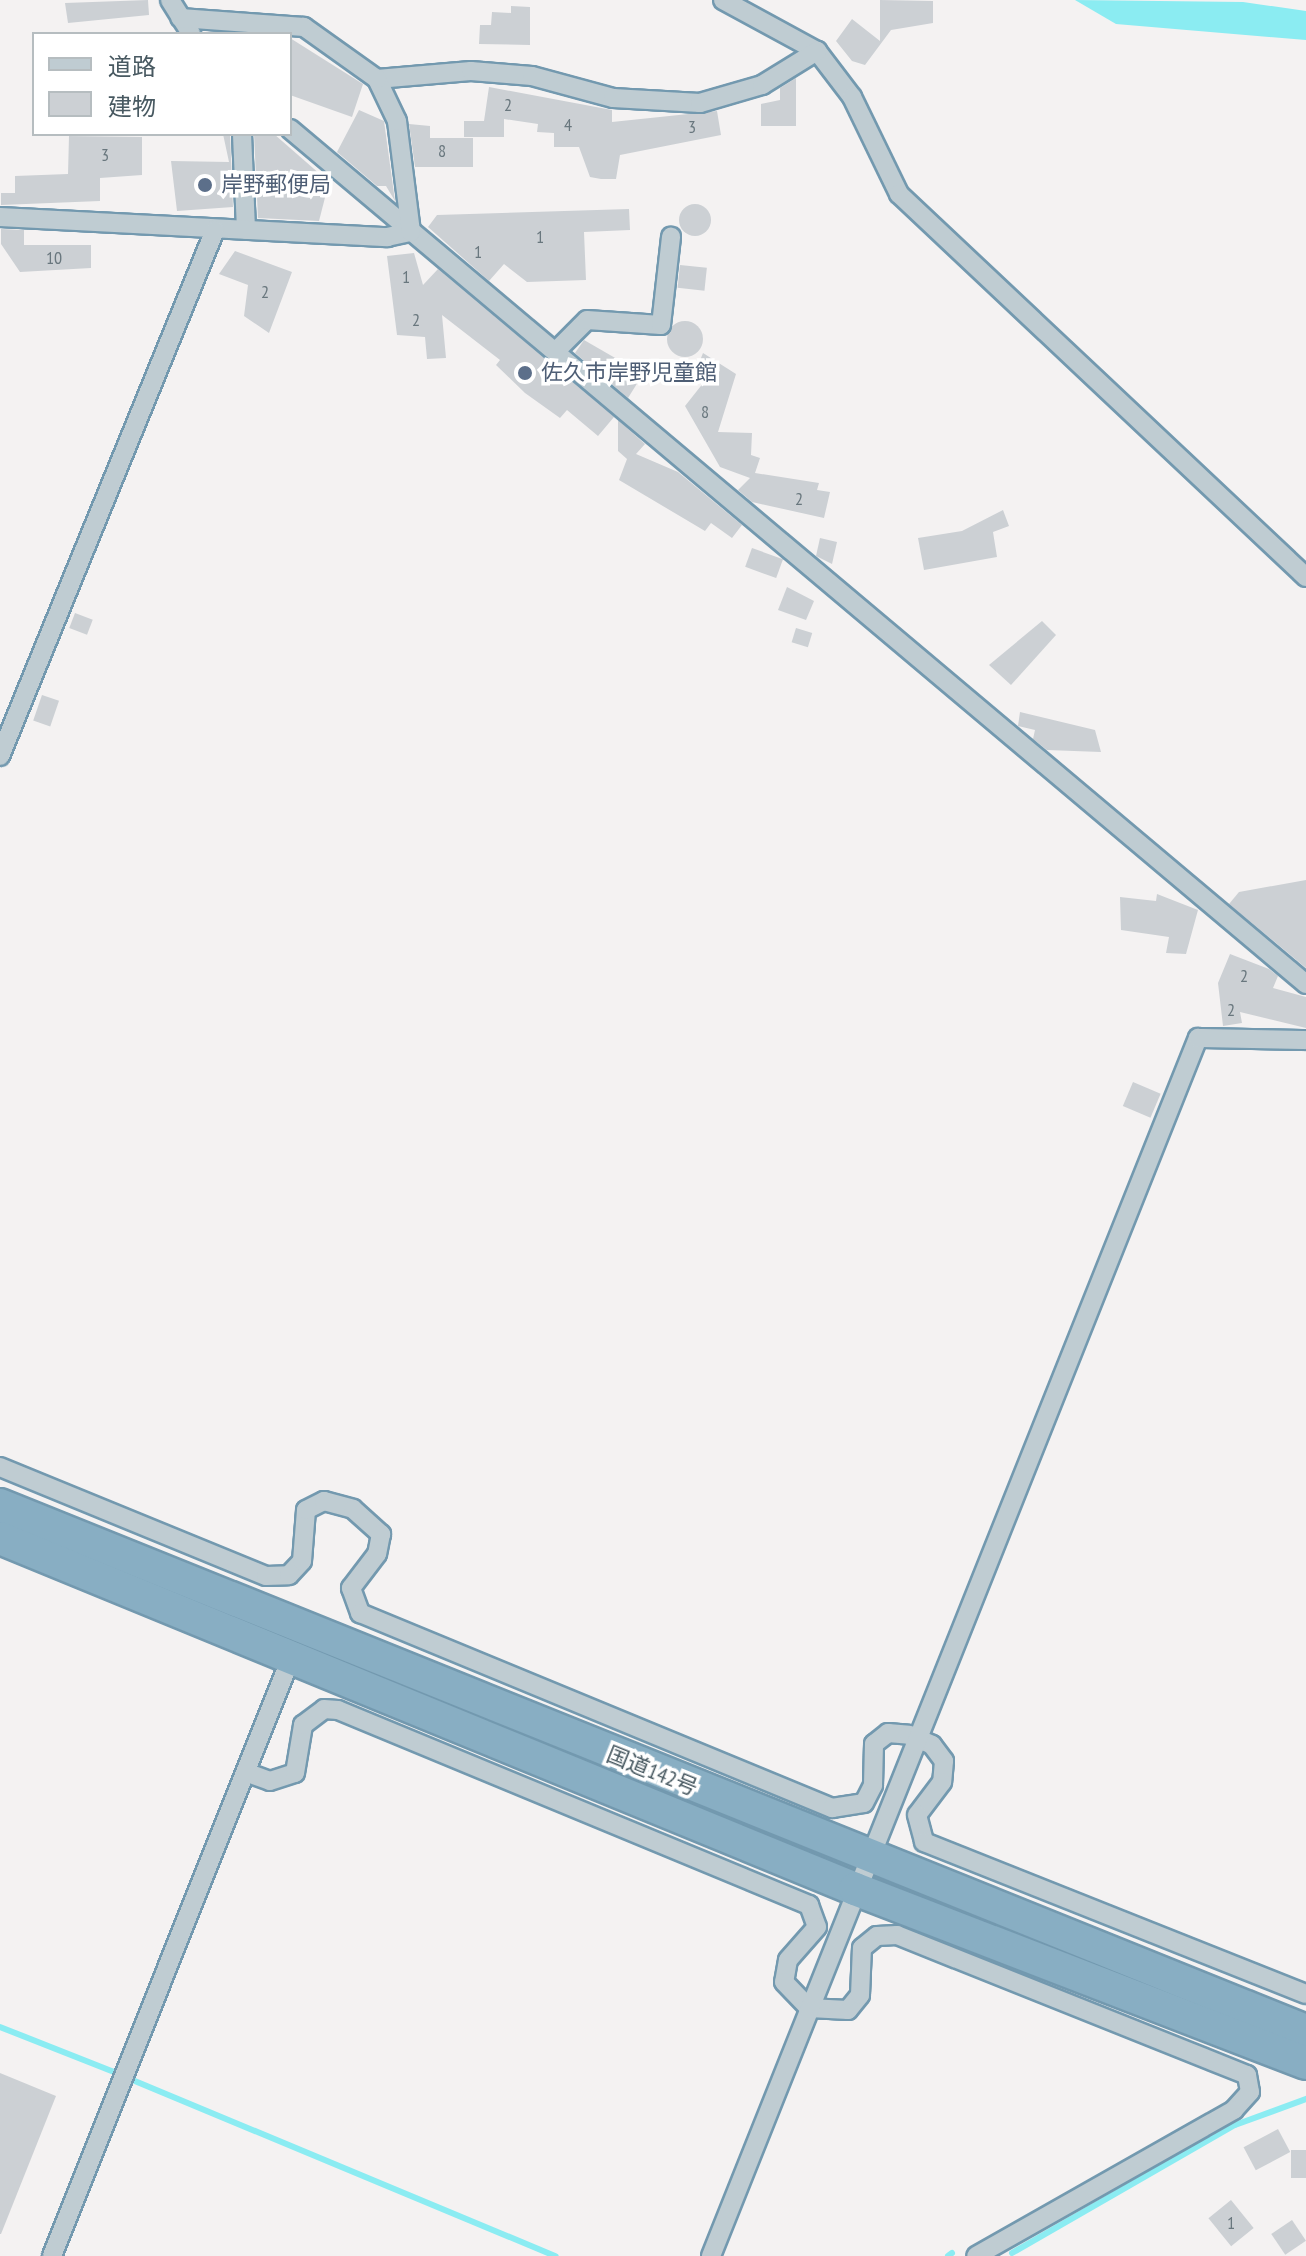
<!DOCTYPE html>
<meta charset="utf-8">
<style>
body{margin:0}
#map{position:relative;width:1306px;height:2256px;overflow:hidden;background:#f4f2f2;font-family:"PT Sans Narrow","Noto Sans JP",sans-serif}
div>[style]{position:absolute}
.water>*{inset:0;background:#8becf2}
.stream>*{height:6px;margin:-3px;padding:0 3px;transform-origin:3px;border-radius:3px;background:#8becf2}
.building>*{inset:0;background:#ccd0d4;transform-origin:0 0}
.round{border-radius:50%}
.roads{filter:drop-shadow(2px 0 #7399af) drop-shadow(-2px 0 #7399af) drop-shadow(0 2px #7399af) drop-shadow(0 -2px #7399af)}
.street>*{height:18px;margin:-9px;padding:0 9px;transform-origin:9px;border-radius:9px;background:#bfccd2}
.highway>*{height:32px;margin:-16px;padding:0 16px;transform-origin:16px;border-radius:16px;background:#88aec3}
.dots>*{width:22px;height:22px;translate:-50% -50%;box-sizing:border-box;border:4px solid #fff;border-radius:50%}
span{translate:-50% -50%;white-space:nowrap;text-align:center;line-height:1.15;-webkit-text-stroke:7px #fff;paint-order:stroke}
.number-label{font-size:18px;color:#69777e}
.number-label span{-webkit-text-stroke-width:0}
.service-label{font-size:22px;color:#4e5e75}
.left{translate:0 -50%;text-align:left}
.street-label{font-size:22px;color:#485961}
.legend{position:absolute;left:32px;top:32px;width:260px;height:104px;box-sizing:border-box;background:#fff;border:2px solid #b6bdc0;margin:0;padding:10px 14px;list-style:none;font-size:24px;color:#485961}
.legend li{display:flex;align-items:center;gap:16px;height:40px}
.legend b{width:40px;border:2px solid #b6bdc0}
</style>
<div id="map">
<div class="water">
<i style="clip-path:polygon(1075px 0,1243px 2px,1306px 11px,1306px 40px,1116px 24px)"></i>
</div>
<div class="stream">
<i style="left:0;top:2027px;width:126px;rotate:21.5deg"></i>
<i style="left:130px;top:2079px;width:461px;rotate:22.6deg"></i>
<i style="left:1012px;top:2253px;width:257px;rotate:-29.9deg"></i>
<i style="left:1235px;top:2125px;width:76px;rotate:-20.1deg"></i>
<i style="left:948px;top:2256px;width:5px;rotate:-37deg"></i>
</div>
<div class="building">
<i style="clip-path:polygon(148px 0,149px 15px,68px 23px,65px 3px)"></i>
<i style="clip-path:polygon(880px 0,933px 1px,933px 23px,891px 30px,865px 65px,852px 61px,836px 41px,852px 19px,880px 41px)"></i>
<i style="clip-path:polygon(511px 6px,530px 7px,530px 45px,479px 44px,480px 25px,491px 25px,492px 12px,511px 13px)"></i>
<i style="clip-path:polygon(290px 38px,363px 84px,352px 117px,290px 95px)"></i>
<i style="clip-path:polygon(796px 78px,796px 126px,761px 126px,761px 104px,780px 100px,780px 88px)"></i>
<i style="clip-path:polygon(489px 87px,612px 110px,612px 122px,717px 111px,721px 135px,620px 155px,616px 179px,601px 179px,590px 177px,579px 147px,554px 147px,554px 133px,537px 132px,538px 124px,504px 119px,504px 137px,464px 137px,464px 121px,484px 121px)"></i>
<i style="clip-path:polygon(359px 110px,384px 121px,395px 201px,386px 186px,377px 186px,337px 152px)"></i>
<i style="clip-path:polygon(409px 124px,430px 126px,430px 138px,473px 138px,473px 167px,415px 167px)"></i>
<i style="clip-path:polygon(223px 134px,230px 134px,233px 207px,177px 211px,171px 161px,229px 162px)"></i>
<i style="clip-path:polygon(254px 134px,274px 134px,329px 182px,319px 221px,258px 218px)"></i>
<i style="clip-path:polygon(69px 136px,142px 137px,142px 175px,100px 178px,100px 201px,1px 205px,1px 193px,15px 193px,15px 176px,68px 174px)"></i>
<i class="round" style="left:679px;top:204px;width:32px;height:32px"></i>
<i style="clip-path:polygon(629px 209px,630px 230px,584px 232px,586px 280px,527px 282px,504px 264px,489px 281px,428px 227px,437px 215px)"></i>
<i style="clip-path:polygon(1px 229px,24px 230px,24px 245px,91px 245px,91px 268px,20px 272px,1px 244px)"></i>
<i style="clip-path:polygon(235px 251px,292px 272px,269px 333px,244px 316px,248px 285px,219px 274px)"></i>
<i style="clip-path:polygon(414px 253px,423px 285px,438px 269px,614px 417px,598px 436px,567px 410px,560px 418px,525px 393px,496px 365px,500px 360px,442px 315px,446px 358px,427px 359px,425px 337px,397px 335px,387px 256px)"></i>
<i style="left:680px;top:265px;width:27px;height:23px;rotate:6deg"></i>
<i class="round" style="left:667px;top:321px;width:36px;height:36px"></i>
<i style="clip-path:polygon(584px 340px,643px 374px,628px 398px,575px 353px)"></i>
<i style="clip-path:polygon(703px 353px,736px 374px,718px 432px,752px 433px,751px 455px,760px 458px,755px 473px,819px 483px,817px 490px,830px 492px,824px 518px,752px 502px,738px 490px,750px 478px,720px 467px,685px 406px,704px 382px,693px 378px)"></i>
<i style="clip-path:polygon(618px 420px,645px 444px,636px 454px,678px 472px,742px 525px,732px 538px,711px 523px,705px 531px,619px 480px,627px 459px,618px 451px)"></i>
<i style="clip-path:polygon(1003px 510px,1009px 526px,993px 532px,997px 557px,924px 570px,918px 538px,962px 531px)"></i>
<i style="clip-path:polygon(820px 538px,837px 542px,832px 564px,816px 556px)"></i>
<i style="left:752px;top:548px;width:33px;height:20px;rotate:20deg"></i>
<i style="clip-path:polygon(787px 587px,814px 601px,806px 620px,778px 610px)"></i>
<i style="left:75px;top:613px;width:19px;height:16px;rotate:21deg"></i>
<i style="clip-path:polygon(1042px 621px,1056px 635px,1011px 685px,989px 665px)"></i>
<i style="left:796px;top:628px;width:17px;height:15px;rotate:17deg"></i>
<i style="left:42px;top:695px;width:18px;height:27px;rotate:19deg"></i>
<i style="clip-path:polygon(1020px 712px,1095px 730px,1101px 752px,1047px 750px,1033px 739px,1035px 730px,1018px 726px)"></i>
<i style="clip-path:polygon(1306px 880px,1306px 968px,1229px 904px,1239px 892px)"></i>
<i style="clip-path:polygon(1157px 894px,1198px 910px,1186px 954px,1166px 953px,1169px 937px,1121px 930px,1120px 897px,1156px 901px)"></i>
<i style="clip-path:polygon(1230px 954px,1269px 969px,1278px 976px,1273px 988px,1306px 997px,1306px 1028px,1240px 1012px,1242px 1023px,1223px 1026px,1218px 983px)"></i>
<i style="left:1133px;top:1082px;width:30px;height:26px;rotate:23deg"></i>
<i style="clip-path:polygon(0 2073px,56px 2096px,1px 2234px,0 2234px)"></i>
<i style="left:1278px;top:2129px;width:26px;height:39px;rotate:62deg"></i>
<i style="left:1291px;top:2150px;width:15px;height:28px"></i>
<i style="left:1231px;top:2200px;width:36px;height:29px;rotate:51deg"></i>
<i style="left:1292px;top:2220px;width:25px;height:25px;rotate:56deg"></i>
</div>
<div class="roads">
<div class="street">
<i style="left:170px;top:0;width:40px;rotate:58deg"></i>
<i style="left:723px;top:0;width:107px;rotate:28.5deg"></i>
<i style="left:817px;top:51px;width:58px;rotate:52.7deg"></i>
<i style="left:852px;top:97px;width:108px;rotate:64.1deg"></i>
<i style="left:899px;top:194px;width:559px;rotate:43.26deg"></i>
<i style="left:377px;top:79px;width:94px;rotate:-4.9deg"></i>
<i style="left:471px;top:71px;width:61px;rotate:4.7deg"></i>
<i style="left:532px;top:76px;width:84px;rotate:15.2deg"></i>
<i style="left:613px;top:98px;width:87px;rotate:3.3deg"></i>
<i style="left:700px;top:103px;width:65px;rotate:-16.2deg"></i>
<i style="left:762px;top:85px;width:65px;rotate:-31.7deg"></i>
<i style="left:290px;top:129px;width:1328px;rotate:40.08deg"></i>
<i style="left:242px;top:134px;width:96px;rotate:87.6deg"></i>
<i style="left:0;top:217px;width:388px;rotate:3deg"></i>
<i style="left:387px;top:237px;width:25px;rotate:-12deg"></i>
<i style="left:411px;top:232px;width:112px;rotate:-97.2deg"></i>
<i style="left:397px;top:121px;width:47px;rotate:-115.5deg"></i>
<i style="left:377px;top:79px;width:90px;rotate:-144.5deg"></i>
<i style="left:304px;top:27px;width:124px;rotate:-175.8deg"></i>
<i style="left:555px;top:352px;width:45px;rotate:-45deg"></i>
<i style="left:587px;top:320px;width:74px;rotate:3.9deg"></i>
<i style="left:661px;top:325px;width:89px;rotate:-83.5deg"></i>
<i style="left:0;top:756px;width:568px;rotate:-67.77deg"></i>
<i style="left:0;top:1467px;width:287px;rotate:22.3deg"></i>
<i style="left:266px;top:1576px;width:23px;rotate:-2deg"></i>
<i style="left:289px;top:1575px;width:19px;rotate:-47deg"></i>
<i style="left:302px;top:1561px;width:51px;rotate:-85.5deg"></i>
<i style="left:306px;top:1510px;width:20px;rotate:-27deg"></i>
<i style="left:324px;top:1501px;width:30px;rotate:15deg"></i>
<i style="left:353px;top:1509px;width:38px;rotate:42deg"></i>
<i style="left:381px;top:1534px;width:20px;rotate:101deg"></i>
<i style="left:377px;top:1554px;width:43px;rotate:127.4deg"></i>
<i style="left:351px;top:1588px;width:27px;rotate:70deg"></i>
<i style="left:360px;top:1613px;width:511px;rotate:22.45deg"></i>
<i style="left:832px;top:1808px;width:32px;rotate:-9deg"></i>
<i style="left:864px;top:1803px;width:20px;rotate:-63deg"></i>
<i style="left:873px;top:1785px;width:41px;rotate:-88.6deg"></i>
<i style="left:874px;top:1744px;width:18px;rotate:-38deg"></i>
<i style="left:888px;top:1733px;width:21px;rotate:5deg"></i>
<i style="left:909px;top:1735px;width:25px;rotate:23deg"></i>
<i style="left:932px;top:1745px;width:20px;rotate:53deg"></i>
<i style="left:944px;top:1761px;width:21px;rotate:95deg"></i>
<i style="left:942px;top:1782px;width:41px;rotate:127.1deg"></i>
<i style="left:917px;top:1815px;width:28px;rotate:75deg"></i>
<i style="left:924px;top:1842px;width:411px;rotate:21.7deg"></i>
<i style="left:248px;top:1773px;width:23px;rotate:20deg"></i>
<i style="left:270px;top:1781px;width:26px;rotate:-18deg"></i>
<i style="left:295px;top:1773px;width:49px;rotate:-80.5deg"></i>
<i style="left:303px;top:1725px;width:26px;rotate:-37deg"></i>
<i style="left:324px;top:1709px;width:14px;rotate:4deg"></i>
<i style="left:338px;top:1710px;width:510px;rotate:22.49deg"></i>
<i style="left:809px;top:1905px;width:23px;rotate:70deg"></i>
<i style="left:817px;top:1927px;width:44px;rotate:131.3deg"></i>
<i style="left:788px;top:1960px;width:22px;rotate:100deg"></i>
<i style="left:784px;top:1982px;width:36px;rotate:46deg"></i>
<i style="left:809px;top:2008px;width:39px;rotate:3deg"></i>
<i style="left:848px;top:2010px;width:19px;rotate:-51deg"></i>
<i style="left:860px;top:1995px;width:47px;rotate:-87.6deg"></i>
<i style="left:862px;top:1948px;width:19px;rotate:-39deg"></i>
<i style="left:877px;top:1936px;width:20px;rotate:-3deg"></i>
<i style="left:897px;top:1935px;width:377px;rotate:21.8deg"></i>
<i style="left:1247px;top:2075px;width:17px;rotate:80deg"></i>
<i style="left:1250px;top:2092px;width:24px;rotate:132deg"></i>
<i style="left:1234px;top:2110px;width:296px;rotate:150.5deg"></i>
<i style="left:52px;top:2256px;width:642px;rotate:-68.23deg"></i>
<i style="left:711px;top:2256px;width:1312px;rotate:-68.21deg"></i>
<i style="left:1198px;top:1038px;width:108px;rotate:1.1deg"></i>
</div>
<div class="highway">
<i style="left:0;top:1505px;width:1408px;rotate:21.94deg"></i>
<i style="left:0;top:1538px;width:924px;rotate:22.32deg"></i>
<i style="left:855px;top:1889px;width:483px;rotate:21.1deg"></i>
</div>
</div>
<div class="dots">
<i style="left:205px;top:185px;background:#5c6f8a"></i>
<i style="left:525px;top:373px;background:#5c6f8a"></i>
</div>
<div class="number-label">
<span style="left:508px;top:105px">2</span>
<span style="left:568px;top:125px">4</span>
<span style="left:692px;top:127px">3</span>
<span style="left:442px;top:151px">8</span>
<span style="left:105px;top:155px">3</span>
<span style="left:540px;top:237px">1</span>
<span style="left:478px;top:252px">1</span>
<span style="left:54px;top:258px">10</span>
<span style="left:406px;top:277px">1</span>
<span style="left:265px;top:292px">2</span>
<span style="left:416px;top:320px">2</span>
<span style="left:705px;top:412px">8</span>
<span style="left:799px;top:499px">2</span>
<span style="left:1244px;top:976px">2</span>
<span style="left:1231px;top:1010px">2</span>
<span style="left:1231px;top:2223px">1</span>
</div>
<div class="service-label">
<span class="left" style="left:221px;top:185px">岸野郵便局</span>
<span class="left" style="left:541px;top:373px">佐久市岸野児童館</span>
</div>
<div class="street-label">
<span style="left:652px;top:1771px;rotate:22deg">国道142号</span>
</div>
<ul class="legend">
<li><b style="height:10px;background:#bfccd2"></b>道路</li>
<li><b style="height:22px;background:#ccd0d4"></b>建物</li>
</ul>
</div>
